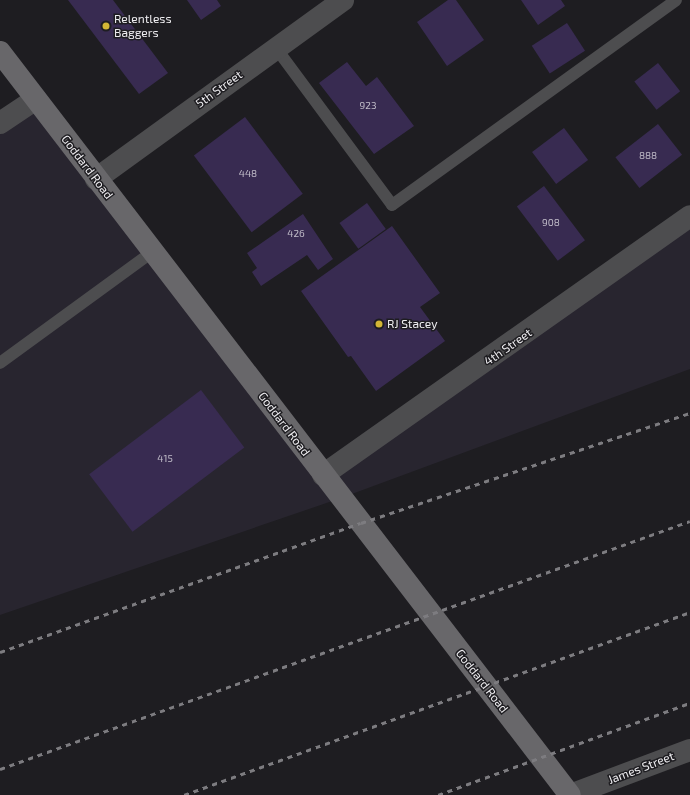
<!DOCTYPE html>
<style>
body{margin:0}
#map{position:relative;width:690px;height:795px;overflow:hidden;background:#1e1d21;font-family:"Exo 2",sans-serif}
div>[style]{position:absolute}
.built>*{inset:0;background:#28252f}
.building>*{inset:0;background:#382b51;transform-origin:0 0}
.lane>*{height:12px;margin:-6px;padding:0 6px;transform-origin:6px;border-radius:6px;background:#4d4d4f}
.street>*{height:22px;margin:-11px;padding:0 11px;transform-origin:11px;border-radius:11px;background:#4d4d4f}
.secondary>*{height:22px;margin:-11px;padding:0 11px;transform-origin:11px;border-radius:11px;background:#68676a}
.rail>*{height:3px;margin-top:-1.5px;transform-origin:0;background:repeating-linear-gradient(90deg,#7d7c80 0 5px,transparent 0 10px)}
.dots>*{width:11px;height:11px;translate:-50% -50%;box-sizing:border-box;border:2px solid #1e1d21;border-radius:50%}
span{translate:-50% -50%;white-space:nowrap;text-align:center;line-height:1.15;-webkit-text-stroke:3px #1e1d21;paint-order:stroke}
.number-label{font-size:10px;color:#c0bcc8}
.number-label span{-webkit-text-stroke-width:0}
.poi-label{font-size:12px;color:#eeedf0}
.left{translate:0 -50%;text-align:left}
.street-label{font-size:12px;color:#eeedf0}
</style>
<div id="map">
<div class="built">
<i style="clip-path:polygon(36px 99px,323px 475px,690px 216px,690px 369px,341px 498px,0 615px,0 123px)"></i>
</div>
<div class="building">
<i style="clip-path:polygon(68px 0,113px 0,168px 73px,139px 94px)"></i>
<i style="clip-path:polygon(187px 0,217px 0,221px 6px,201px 20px)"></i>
<i style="clip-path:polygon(448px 0,456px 0,484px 40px,447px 66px,417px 22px)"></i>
<i style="clip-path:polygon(521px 0,561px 0,565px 6px,538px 25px)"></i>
<i style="left:567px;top:23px;width:33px;height:42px;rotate:57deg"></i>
<i style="clip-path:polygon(347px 62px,366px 86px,377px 77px,414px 126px,374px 154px,319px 83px)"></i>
<i style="left:658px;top:63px;width:36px;height:30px;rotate:52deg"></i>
<i style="left:245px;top:117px;width:96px;height:64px;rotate:53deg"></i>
<i style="left:658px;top:124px;width:39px;height:54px;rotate:52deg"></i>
<i style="left:564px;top:128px;width:40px;height:40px;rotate:53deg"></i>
<i style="left:544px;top:186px;width:68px;height:34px;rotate:53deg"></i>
<i style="left:367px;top:203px;width:32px;height:34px;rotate:54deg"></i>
<i style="clip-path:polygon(303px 214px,333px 259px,318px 270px,307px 255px,261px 286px,252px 272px,257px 268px,247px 253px)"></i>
<i style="clip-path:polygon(392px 226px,440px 293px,420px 307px,445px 341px,376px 391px,351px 356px,348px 357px,301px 291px)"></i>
<i style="left:201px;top:390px;width:72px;height:140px;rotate:53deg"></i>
</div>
<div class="lane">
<i style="left:276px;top:48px;width:195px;rotate:53.5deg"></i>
<i style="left:392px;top:205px;width:350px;rotate:-35.8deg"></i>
<i style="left:0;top:363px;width:188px;rotate:-36.1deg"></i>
</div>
<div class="street">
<i style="left:0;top:123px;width:43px;rotate:-33.7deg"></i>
<i style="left:96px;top:179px;width:305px;rotate:-35.9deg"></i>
<i style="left:323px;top:475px;width:449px;rotate:-35.2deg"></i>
<i style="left:570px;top:795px;width:128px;rotate:-20.6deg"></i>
</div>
<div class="secondary">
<i style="left:0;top:52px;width:936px;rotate:52.51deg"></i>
</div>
<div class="rail">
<i style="left:0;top:652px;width:383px;rotate:-19.7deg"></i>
<i style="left:361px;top:523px;width:347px;rotate:-18.5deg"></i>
<i style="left:0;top:769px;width:733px;rotate:-19.77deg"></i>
<i style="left:184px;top:795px;width:538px;rotate:-19.88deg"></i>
<i style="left:438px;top:795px;width:268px;rotate:-20.1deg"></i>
</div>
<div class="dots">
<i style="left:106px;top:26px;background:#d3b635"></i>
<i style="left:379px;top:324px;background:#d3b635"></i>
</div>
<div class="number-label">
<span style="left:368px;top:106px">923</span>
<span style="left:648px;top:156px">888</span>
<span style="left:248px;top:174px">448</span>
<span style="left:551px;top:223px">908</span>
<span style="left:296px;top:234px">426</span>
<span style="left:165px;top:459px">415</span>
</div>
<div class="poi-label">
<span class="left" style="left:114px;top:26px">Relentless<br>Baggers</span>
<span class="left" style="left:387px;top:324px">RJ Stacey</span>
</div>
<div class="street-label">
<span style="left:219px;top:89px;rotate:-36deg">5th Street</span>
<span style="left:87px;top:167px;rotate:53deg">Goddard Road</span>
<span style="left:508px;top:347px;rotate:-35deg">4th Street</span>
<span style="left:284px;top:424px;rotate:53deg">Goddard Road</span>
<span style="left:482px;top:681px;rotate:52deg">Goddard Road</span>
<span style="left:641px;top:768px;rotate:-21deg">James Street</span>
</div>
</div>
